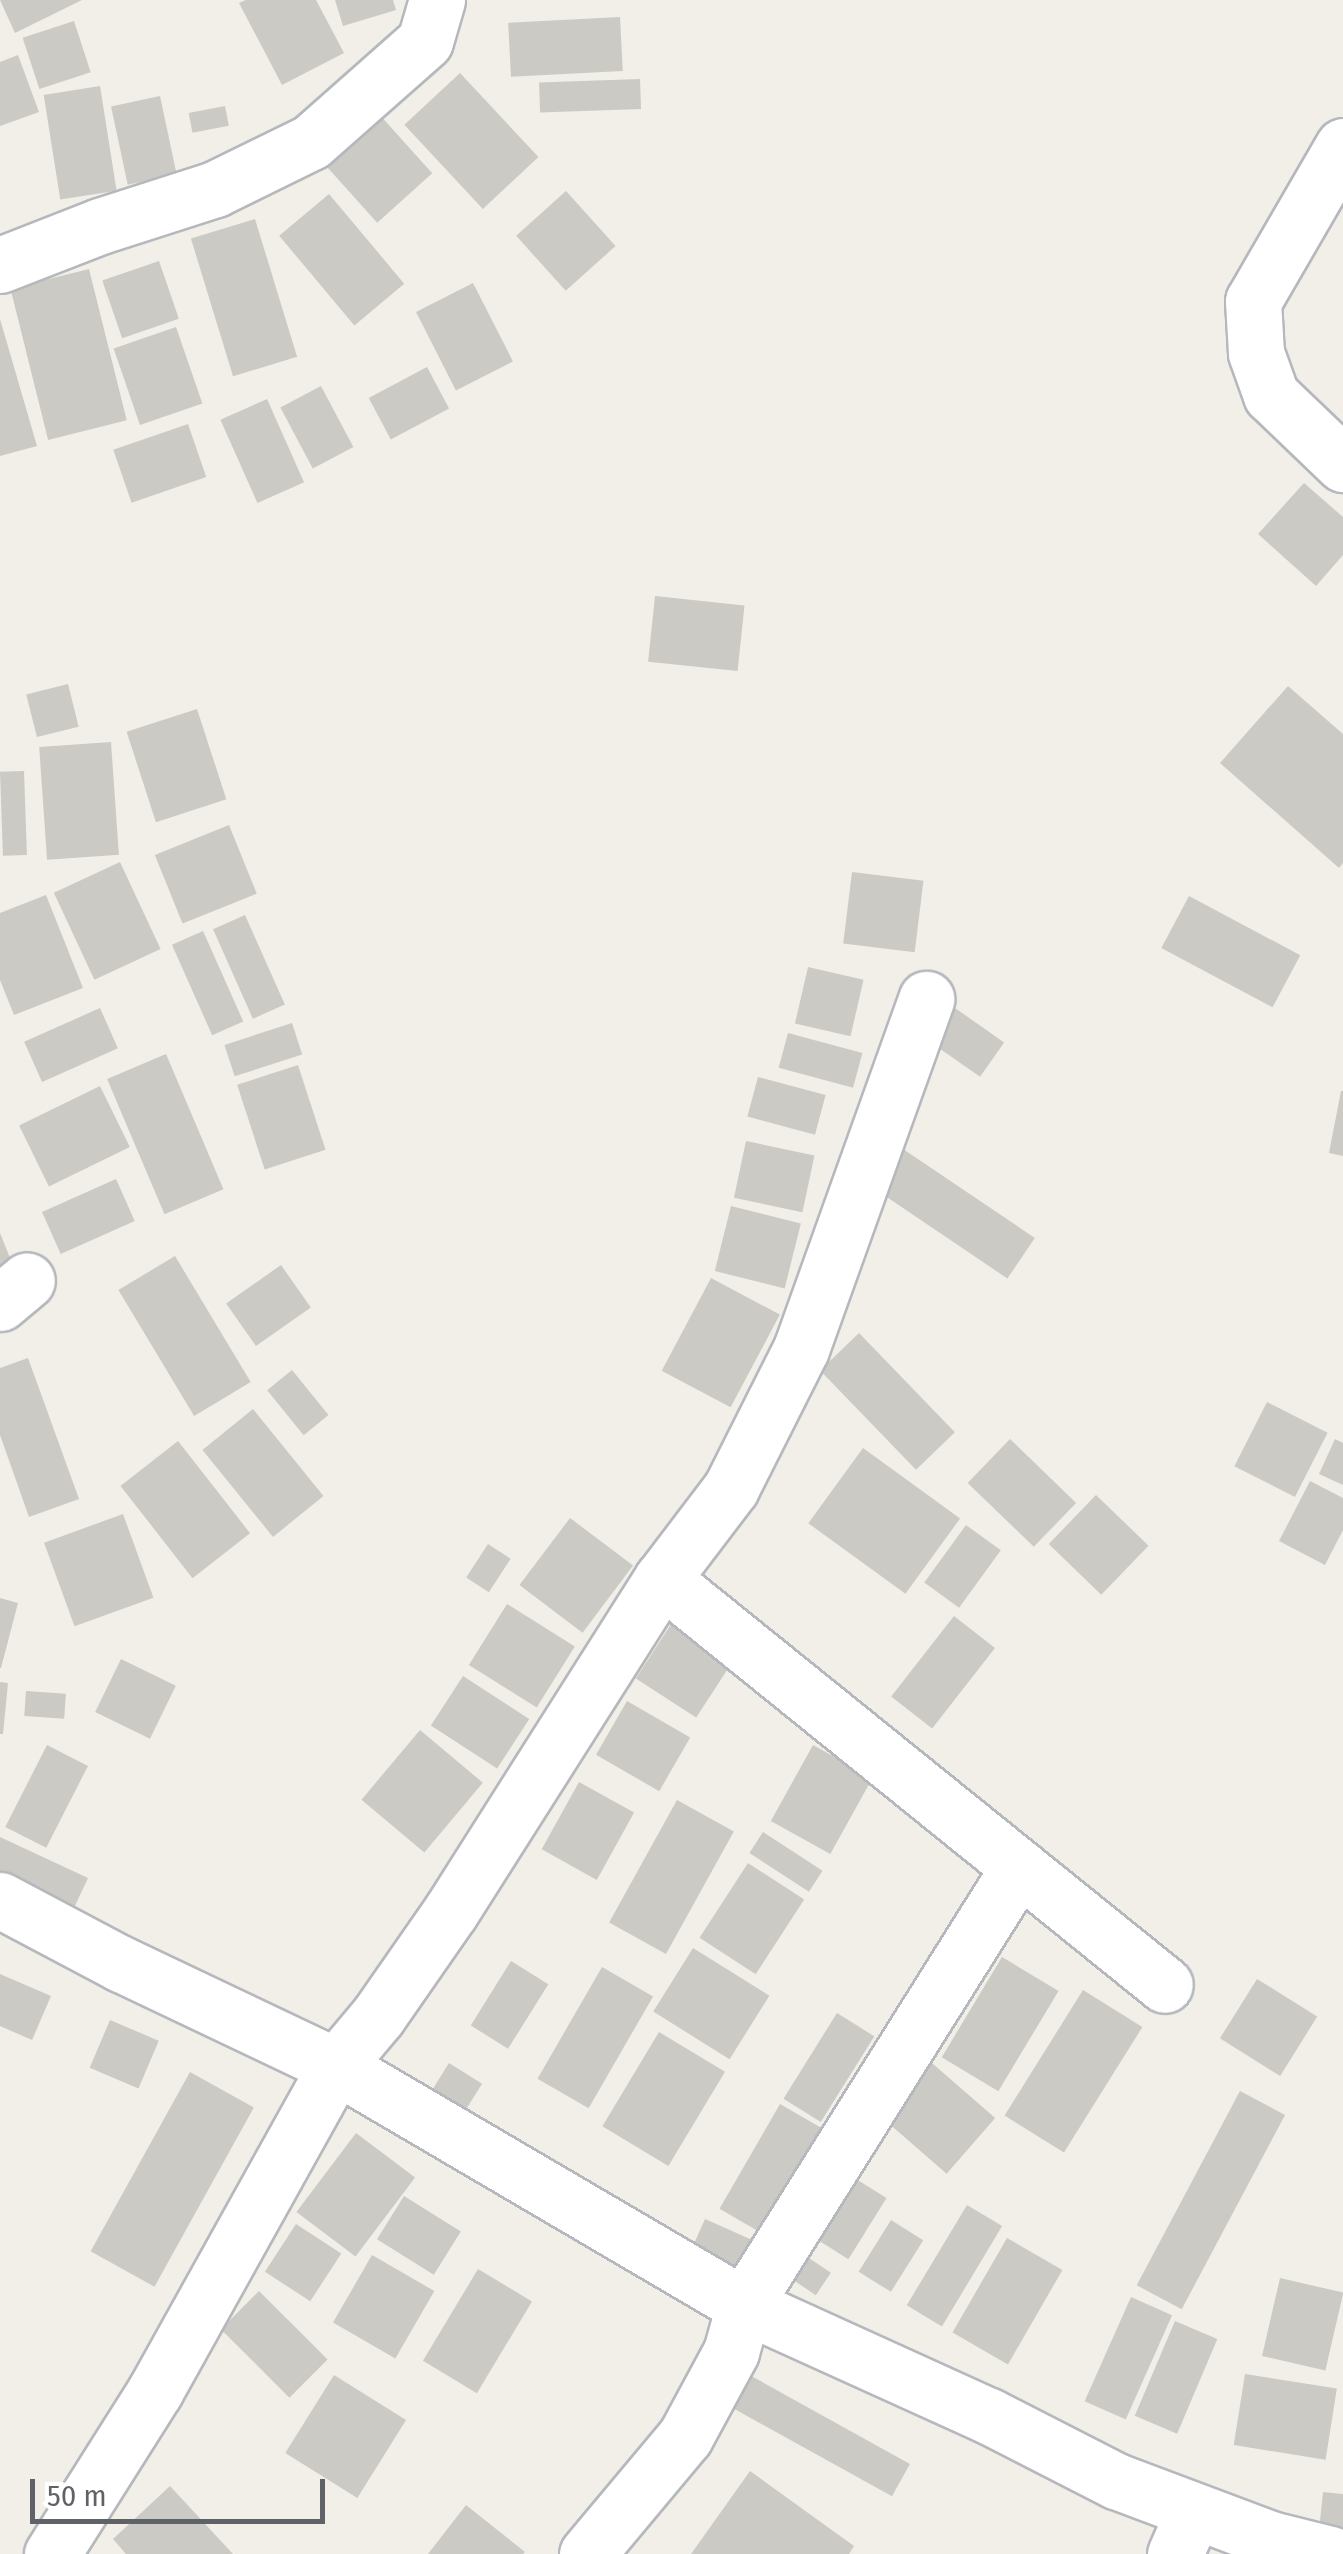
<!DOCTYPE html>
<style>
body{margin:0}
#map{position:relative;width:1343px;height:2554px;overflow:hidden;background:#f1efe8;font-family:"Fira Sans Condensed",sans-serif}
div>[style]{position:absolute}
.building>*{inset:0;background:#cccac5;transform-origin:0 0}
.roads{filter:drop-shadow(2px 0 #b5b8bc) drop-shadow(-2px 0 #b5b8bc) drop-shadow(0 2px #b5b8bc) drop-shadow(0 -2px #b5b8bc)}
.minor>*{height:55px;margin:-27.5px;padding:0 27.5px;transform-origin:27.5px;border-radius:27.5px;background:#fff}
span{translate:-50% -50%;white-space:nowrap;text-align:center;line-height:1.15;-webkit-text-stroke:9px #fff;paint-order:stroke}
.scale{position:absolute;left:30px;top:2479px;width:295px;height:45px;box-sizing:border-box;border:5px solid #5f6368;border-top:0;padding-left:12px;font-size:30px;line-height:35px;white-space:nowrap;color:#5f6368;-webkit-text-stroke:8px #fff;paint-order:stroke}
</style>
<div id="map">
<div class="building">
<i style="clip-path:polygon(0 0,82px 0,15px 33px)"></i>
<i style="clip-path:polygon(246px 0,316px 0,344px 53px,282px 85px,239px 3px)"></i>
<i style="clip-path:polygon(335px 0,393px 0,396px 10px,343px 26px)"></i>
<i style="left:620px;top:17px;width:54px;height:112px;rotate:87deg"></i>
<i style="left:74px;top:21px;width:54px;height:54px;rotate:72deg"></i>
<i style="clip-path:polygon(18px 55px,39px 112px,0 126px,0 62px)"></i>
<i style="left:460px;top:73px;width:115px;height:76px;rotate:47deg"></i>
<i style="left:640px;top:79px;width:30px;height:101px;rotate:88deg"></i>
<i style="left:100px;top:86px;width:106px;height:57px;rotate:81deg"></i>
<i style="left:160px;top:96px;width:80px;height:50px;rotate:78deg"></i>
<i style="left:225px;top:106px;width:20px;height:37px;rotate:79deg"></i>
<i style="left:378px;top:113px;width:81px;height:74px;rotate:48deg"></i>
<i style="left:566px;top:191px;width:74px;height:67px;rotate:48deg"></i>
<i style="left:329px;top:194px;width:117px;height:65px;rotate:50deg"></i>
<i style="left:255px;top:219px;width:144px;height:67px;rotate:73deg"></i>
<i style="left:159px;top:261px;width:61px;height:60px;rotate:71deg"></i>
<i style="left:89px;top:269px;width:156px;height:81px;rotate:76deg"></i>
<i style="left:473px;top:283px;width:88px;height:64px;rotate:63deg"></i>
<i style="clip-path:polygon(0 319px,37px 446px,0 456px)"></i>
<i style="left:176px;top:327px;width:81px;height:66px;rotate:71deg"></i>
<i style="left:427px;top:367px;width:47px;height:66px;rotate:62deg"></i>
<i style="left:321px;top:386px;width:69px;height:46px;rotate:62deg"></i>
<i style="left:267px;top:399px;width:91px;height:51px;rotate:66deg"></i>
<i style="left:188px;top:424px;width:56px;height:79px;rotate:71deg"></i>
<i style="clip-path:polygon(1304px 483px,1343px 517px,1343px 555px,1316px 586px,1258px 534px)"></i>
<i style="left:655px;top:596px;width:90px;height:66px;rotate:6deg"></i>
<i style="left:68px;top:684px;width:44px;height:43px;rotate:76deg"></i>
<i style="clip-path:polygon(1288px 686px,1343px 734px,1343px 863px,1339px 868px,1220px 763px)"></i>
<i style="left:197px;top:709px;width:95px;height:74px;rotate:72deg"></i>
<i style="left:111px;top:742px;width:113px;height:72px;rotate:86deg"></i>
<i style="left:24px;top:771px;width:84px;height:24px;rotate:88deg"></i>
<i style="left:229px;top:825px;width:74px;height:80px;rotate:68deg"></i>
<i style="left:120px;top:862px;width:96px;height:73px;rotate:65deg"></i>
<i style="left:852px;top:872px;width:72px;height:72px;rotate:7deg"></i>
<i style="clip-path:polygon(46px 895px,83px 988px,14px 1015px,0 980px,0 913px)"></i>
<i style="left:1189px;top:896px;width:126px;height:59px;rotate:28deg"></i>
<i style="left:245px;top:915px;width:98px;height:35px;rotate:66deg"></i>
<i style="left:203px;top:931px;width:99px;height:34px;rotate:66deg"></i>
<i style="left:808px;top:967px;width:57px;height:58px;rotate:13deg"></i>
<i style="left:100px;top:1008px;width:44px;height:83px;rotate:66deg"></i>
<i style="left:955px;top:1008px;width:60px;height:42px;rotate:35deg"></i>
<i style="left:292px;top:1023px;width:33px;height:71px;rotate:72deg"></i>
<i style="left:788px;top:1033px;width:77px;height:36px;rotate:15deg"></i>
<i style="left:166px;top:1054px;width:147px;height:64px;rotate:67deg"></i>
<i style="left:298px;top:1065px;width:89px;height:64px;rotate:72deg"></i>
<i style="left:758px;top:1077px;width:70px;height:41px;rotate:15deg"></i>
<i style="left:100px;top:1086px;width:68px;height:90px;rotate:64deg"></i>
<i style="clip-path:polygon(1341px 1091px,1343px 1091px,1343px 1156px,1329px 1153px)"></i>
<i style="left:746px;top:1141px;width:70px;height:58px;rotate:12deg"></i>
<i style="left:903px;top:1149px;width:159px;height:49px;rotate:34deg"></i>
<i style="left:116px;top:1179px;width:46px;height:81px;rotate:66deg"></i>
<i style="left:731px;top:1206px;width:72px;height:67px;rotate:14deg"></i>
<i style="clip-path:polygon(0 1233px,16px 1273px,0 1279px)"></i>
<i style="left:175px;top:1256px;width:147px;height:66px;rotate:59deg"></i>
<i style="left:281px;top:1265px;width:52px;height:67px;rotate:55deg"></i>
<i style="left:711px;top:1278px;width:78px;height:105px;rotate:28deg"></i>
<i style="left:859px;top:1333px;width:138px;height:54px;rotate:46deg"></i>
<i style="clip-path:polygon(28px 1358px,79px 1499px,29px 1517px,0 1435px,0 1368px)"></i>
<i style="left:292px;top:1370px;width:58px;height:32px;rotate:51deg"></i>
<i style="left:1267px;top:1402px;width:68px;height:72px;rotate:27deg"></i>
<i style="left:253px;top:1409px;width:112px;height:65px;rotate:51deg"></i>
<i style="left:1010px;top:1439px;width:92px;height:61px;rotate:44deg"></i>
<i style="clip-path:polygon(1335px 1439px,1343px 1443px,1343px 1485px,1319px 1474px)"></i>
<i style="left:178px;top:1441px;width:117px;height:73px;rotate:52deg"></i>
<i style="left:863px;top:1448px;width:120px;height:93px;rotate:36deg"></i>
<i style="clip-path:polygon(1310px 1481px,1343px 1498px,1343px 1530px,1325px 1565px,1279px 1541px)"></i>
<i style="left:1096px;top:1495px;width:73px;height:68px;rotate:44deg"></i>
<i style="left:123px;top:1514px;width:89px;height:84px;rotate:70deg"></i>
<i style="left:570px;top:1518px;width:79px;height:84px;rotate:37deg"></i>
<i style="left:966px;top:1525px;width:43px;height:71px;rotate:36deg"></i>
<i style="left:488px;top:1544px;width:27px;height:40px;rotate:33deg"></i>
<i style="clip-path:polygon(0 1598px,18px 1603px,1px 1668px,0 1668px)"></i>
<i style="left:507px;top:1604px;width:80px;height:72px;rotate:32deg"></i>
<i style="left:954px;top:1616px;width:52px;height:102px;rotate:38deg"></i>
<i style="left:675px;top:1618px;width:72px;height:72px;rotate:33deg"></i>
<i style="left:121px;top:1659px;width:61px;height:59px;rotate:26deg"></i>
<i style="left:463px;top:1676px;width:79px;height:59px;rotate:33deg"></i>
<i style="clip-path:polygon(0 1682px,8px 1683px,3px 1734px,0 1734px)"></i>
<i style="left:26px;top:1691px;width:40px;height:25px;rotate:4deg"></i>
<i style="left:627px;top:1701px;width:73px;height:62px;rotate:30deg"></i>
<i style="left:420px;top:1730px;width:82px;height:91px;rotate:40deg"></i>
<i style="left:47px;top:1745px;width:46px;height:92px;rotate:27deg"></i>
<i style="left:813px;top:1745px;width:68px;height:87px;rotate:29deg"></i>
<i style="left:579px;top:1782px;width:63px;height:77px;rotate:29deg"></i>
<i style="left:677px;top:1800px;width:65px;height:140px;rotate:29deg"></i>
<i style="left:763px;top:1832px;width:71px;height:25px;rotate:33deg"></i>
<i style="clip-path:polygon(0 1837px,88px 1878px,66px 1925px,0 1894px)"></i>
<i style="left:748px;top:1863px;width:67px;height:89px;rotate:33deg"></i>
<i style="left:693px;top:1948px;width:90px;height:75px;rotate:32deg"></i>
<i style="left:1002px;top:1957px;width:66px;height:117px;rotate:31deg"></i>
<i style="left:511px;top:1961px;width:44px;height:76px;rotate:32deg"></i>
<i style="left:602px;top:1967px;width:59px;height:129px;rotate:30deg"></i>
<i style="clip-path:polygon(0 1974px,51px 1996px,32px 2040px,0 2026px)"></i>
<i style="left:1257px;top:1979px;width:71px;height:70px;rotate:32deg"></i>
<i style="left:1083px;top:1990px;width:70px;height:148px;rotate:32deg"></i>
<i style="left:837px;top:2013px;width:44px;height:101px;rotate:32deg"></i>
<i style="left:110px;top:2020px;width:53px;height:52px;rotate:23deg"></i>
<i style="left:659px;top:2032px;width:77px;height:110px;rotate:31deg"></i>
<i style="left:925px;top:2057px;width:93px;height:74px;rotate:41deg"></i>
<i style="left:449px;top:2063px;width:39px;height:40px;rotate:32deg"></i>
<i style="left:190px;top:2072px;width:73px;height:205px;rotate:29deg"></i>
<i style="left:1240px;top:2091px;width:51px;height:220px;rotate:28deg"></i>
<i style="left:780px;top:2104px;width:53px;height:121px;rotate:30deg"></i>
<i style="left:356px;top:2133px;width:74px;height:99px;rotate:37deg"></i>
<i style="left:856px;top:2179px;width:36px;height:72px;rotate:32deg"></i>
<i style="left:404px;top:2196px;width:67px;height:51px;rotate:32deg"></i>
<i style="left:967px;top:2205px;width:41px;height:117px;rotate:31deg"></i>
<i style="left:705px;top:2219px;width:68px;height:44px;rotate:24deg"></i>
<i style="left:891px;top:2220px;width:38px;height:61px;rotate:32deg"></i>
<i style="left:296px;top:2224px;width:54px;height:57px;rotate:33deg"></i>
<i style="left:1007px;top:2238px;width:64px;height:109px;rotate:30deg"></i>
<i style="left:372px;top:2255px;width:72px;height:78px;rotate:30deg"></i>
<i style="left:806px;top:2256px;width:30px;height:27px;rotate:34deg"></i>
<i style="left:478px;top:2269px;width:63px;height:107px;rotate:31deg"></i>
<i style="left:1280px;top:2278px;width:65px;height:80px;rotate:13deg"></i>
<i style="left:259px;top:2291px;width:97px;height:54px;rotate:45deg"></i>
<i style="left:1131px;top:2297px;width:45px;height:114px;rotate:24deg"></i>
<i style="left:1175px;top:2321px;width:46px;height:103px;rotate:23deg"></i>
<i style="left:735px;top:2367px;width:200px;height:37px;rotate:29deg"></i>
<i style="left:1245px;top:2374px;width:93px;height:72px;rotate:9deg"></i>
<i style="left:334px;top:2375px;width:85px;height:92px;rotate:32deg"></i>
<i style="clip-path:polygon(750px 2471px,854px 2546px,849px 2554px,691px 2554px)"></i>
<i style="clip-path:polygon(170px 2486px,233px 2554px,126px 2554px,113px 2539px)"></i>
<i style="clip-path:polygon(1323px 2492px,1343px 2494px,1343px 2542px,1318px 2540px)"></i>
<i style="clip-path:polygon(466px 2505px,525px 2552px,523px 2554px,428px 2554px)"></i>
</div>
<div class="roads">
<div class="minor">
<i style="left:1343px;top:146px;width:179px;rotate:120.1deg"></i>
<i style="left:1253px;top:301px;width:52px;rotate:86.7deg"></i>
<i style="left:1256px;top:353px;width:45px;rotate:70.3deg"></i>
<i style="left:1271px;top:395px;width:100px;rotate:43.8deg"></i>
<i style="left:0;top:265px;width:107px;rotate:-21.3deg"></i>
<i style="left:100px;top:226px;width:121px;rotate:-17.8deg"></i>
<i style="left:215px;top:189px;width:107px;rotate:-26.1deg"></i>
<i style="left:311px;top:142px;width:152px;rotate:-41.5deg"></i>
<i style="left:425px;top:41px;width:43px;rotate:-73.7deg"></i>
<i style="left:0;top:1303px;width:35px;rotate:-40deg"></i>
<i style="left:662px;top:1579px;width:646px;rotate:38.91deg"></i>
<i style="left:0;top:1900px;width:137px;rotate:27.9deg"></i>
<i style="left:121px;top:1964px;width:238px;rotate:25.4deg"></i>
<i style="left:336px;top:2066px;width:473px;rotate:30.4deg"></i>
<i style="left:744px;top:2305px;width:269px;rotate:24.4deg"></i>
<i style="left:989px;top:2416px;width:143px;rotate:27.1deg"></i>
<i style="left:1116px;top:2481px;width:165px;rotate:20.6deg"></i>
<i style="left:1270px;top:2539px;width:62px;rotate:14deg"></i>
<i style="left:52px;top:2554px;width:193px;rotate:-57.7deg"></i>
<i style="left:155px;top:2391px;width:372px;rotate:-60.9deg"></i>
<i style="left:336px;top:2066px;width:65px;rotate:-50deg"></i>
<i style="left:378px;top:2016px;width:128px;rotate:-55.2deg"></i>
<i style="left:451px;top:1911px;width:393px;rotate:-57.6deg"></i>
<i style="left:662px;top:1579px;width:114px;rotate:-52.8deg"></i>
<i style="left:731px;top:1488px;width:156px;rotate:-63.3deg"></i>
<i style="left:801px;top:1349px;width:372px;rotate:-70.3deg"></i>
<i style="left:587px;top:2554px;width:153px;rotate:-50.1deg"></i>
<i style="left:685px;top:2437px;width:97px;rotate:-61.6deg"></i>
<i style="left:731px;top:2352px;width:49px;rotate:-74.5deg"></i>
<i style="left:744px;top:2305px;width:517px;rotate:-57.88deg"></i>
<i style="left:1175px;top:2554px;width:47px;rotate:-66.2deg"></i>
</div>
</div>
<div class="scale">50 m</div>
</div>
